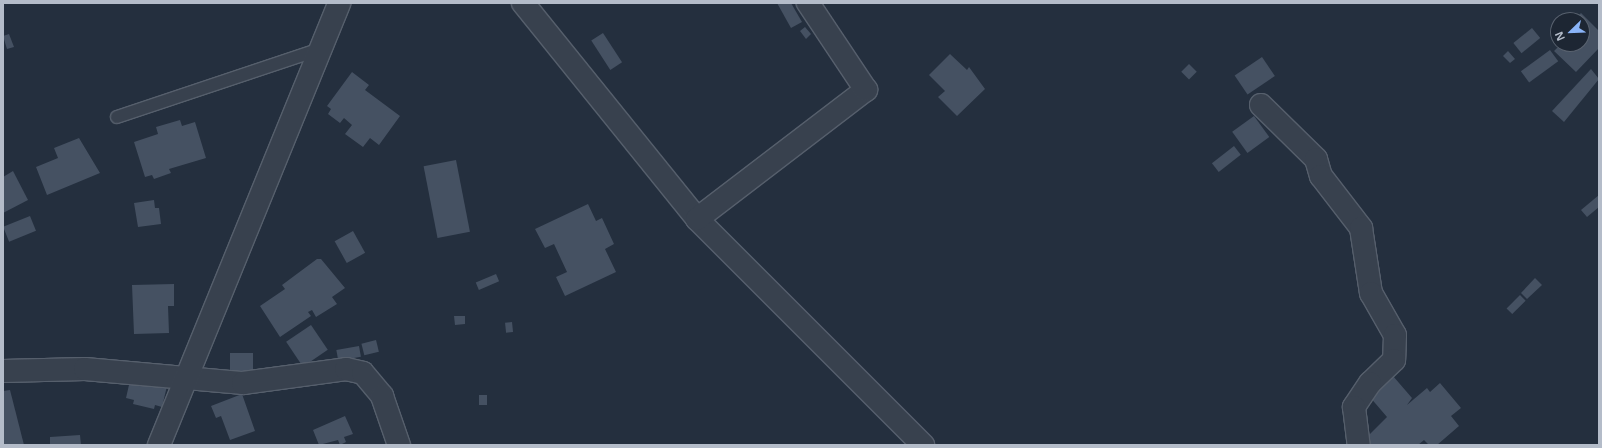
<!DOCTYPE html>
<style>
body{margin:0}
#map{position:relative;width:1602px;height:448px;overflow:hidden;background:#242f3e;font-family:"Open Sans",sans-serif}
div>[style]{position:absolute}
.building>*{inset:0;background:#455162;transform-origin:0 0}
.roads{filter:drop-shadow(1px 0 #565f6c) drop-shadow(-1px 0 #565f6c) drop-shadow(0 1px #565f6c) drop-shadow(0 -1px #565f6c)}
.service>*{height:12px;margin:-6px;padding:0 6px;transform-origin:6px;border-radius:6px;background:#38414e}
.minor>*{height:22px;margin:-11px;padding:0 11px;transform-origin:11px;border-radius:11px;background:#38414e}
span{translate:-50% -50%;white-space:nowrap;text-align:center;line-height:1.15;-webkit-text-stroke:3.5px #1d2633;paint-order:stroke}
.frame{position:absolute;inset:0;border:4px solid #b4bcc9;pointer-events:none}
.north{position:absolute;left:1550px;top:12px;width:40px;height:40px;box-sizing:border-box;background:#1d2633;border:1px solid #59626f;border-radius:50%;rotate:247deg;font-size:11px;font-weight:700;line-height:16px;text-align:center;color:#b4bcc9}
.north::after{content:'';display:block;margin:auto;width:14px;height:18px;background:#8ab4f8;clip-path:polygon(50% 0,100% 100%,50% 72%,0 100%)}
</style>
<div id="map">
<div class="building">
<i style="clip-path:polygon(777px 3px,791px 3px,802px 22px,791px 28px)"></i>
<i style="clip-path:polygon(1581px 13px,1599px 31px,1599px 48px,1576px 72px,1554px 51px,1561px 44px,1582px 44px,1582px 20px,1574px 20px)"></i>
<i style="clip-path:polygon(805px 27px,811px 34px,806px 39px,800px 31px)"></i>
<i style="left:1532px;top:28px;width:13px;height:24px;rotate:51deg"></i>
<i style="left:603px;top:33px;width:35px;height:14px;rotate:57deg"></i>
<i style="clip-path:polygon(9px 34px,14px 47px,7px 49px,3px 36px)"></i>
<i style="left:1550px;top:50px;width:14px;height:36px;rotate:54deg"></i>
<i style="clip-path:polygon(1508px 51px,1515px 59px,1510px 63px,1503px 56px)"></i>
<i style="clip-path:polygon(950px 54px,967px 70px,969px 67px,985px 89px,957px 116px,938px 97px,945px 91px,929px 75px)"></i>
<i style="left:1262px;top:57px;width:23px;height:33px;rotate:56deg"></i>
<i style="left:1189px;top:64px;width:11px;height:11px;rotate:45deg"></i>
<i style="clip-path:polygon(1591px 69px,1599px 79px,1564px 122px,1552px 111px)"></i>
<i style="clip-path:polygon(352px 72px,369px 85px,365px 90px,400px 116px,379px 145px,370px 138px,363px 147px,345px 134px,352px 125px,344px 118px,340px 123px,328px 114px,331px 109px,327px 106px)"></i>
<i style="left:1254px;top:116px;width:26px;height:27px;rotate:54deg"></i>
<i style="clip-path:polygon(180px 120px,182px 126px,195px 122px,206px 158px,169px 169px,171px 173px,154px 179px,152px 175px,145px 177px,134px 142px,158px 134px,156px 127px)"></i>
<i style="clip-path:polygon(79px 138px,100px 173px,47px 195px,36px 167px,58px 158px,54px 148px)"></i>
<i style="left:1234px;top:146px;width:11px;height:28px;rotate:52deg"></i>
<i style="left:456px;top:160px;width:73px;height:33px;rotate:79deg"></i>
<i style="clip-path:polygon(13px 171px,28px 200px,3px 213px,3px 177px)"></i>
<i style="clip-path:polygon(1599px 195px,1599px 207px,1587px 217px,1581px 210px)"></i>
<i style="clip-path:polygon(154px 200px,155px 208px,159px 208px,161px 224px,138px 227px,134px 203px)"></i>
<i style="clip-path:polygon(588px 204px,596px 221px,602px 218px,614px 244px,605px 249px,616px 272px,565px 296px,556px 277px,567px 272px,554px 244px,545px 248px,535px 229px)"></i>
<i style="left:30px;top:216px;width:16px;height:29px;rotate:68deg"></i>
<i style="left:353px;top:231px;width:25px;height:21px;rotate:61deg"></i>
<i style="clip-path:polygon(317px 259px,321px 259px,345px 288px,332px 297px,337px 304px,316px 317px,312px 310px,308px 312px,311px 316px,280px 337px,260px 306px,285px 289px,282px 285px)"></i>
<i style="left:496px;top:274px;width:8px;height:22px;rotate:67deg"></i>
<i style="clip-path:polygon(1535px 278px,1542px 285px,1527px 299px,1521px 293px)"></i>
<i style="clip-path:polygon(174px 284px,174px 306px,168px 306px,169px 333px,134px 334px,132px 285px)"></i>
<i style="left:1520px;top:295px;width:8px;height:19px;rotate:45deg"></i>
<i style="clip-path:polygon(454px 316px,465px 316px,465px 324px,455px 325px)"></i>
<i style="left:512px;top:322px;width:10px;height:7px;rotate:84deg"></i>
<i style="left:311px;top:325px;width:30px;height:30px;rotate:56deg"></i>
<i style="left:376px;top:340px;width:12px;height:15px;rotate:76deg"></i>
<i style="left:359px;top:346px;width:11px;height:23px;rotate:80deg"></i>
<i style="left:230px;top:353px;width:23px;height:22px"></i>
<i style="clip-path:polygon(131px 376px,167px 386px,162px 407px,155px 405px,154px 409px,133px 404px,134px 400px,126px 398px)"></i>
<i style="clip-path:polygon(1393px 376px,1412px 398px,1407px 405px,1427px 388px,1430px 392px,1440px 383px,1461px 408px,1451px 416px,1459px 426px,1437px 445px,1429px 445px,1424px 440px,1418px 445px,1372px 445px,1366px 438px,1387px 417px,1369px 396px)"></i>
<i style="clip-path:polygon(10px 390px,24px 445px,3px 445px,3px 391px)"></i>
<i style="clip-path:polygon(242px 394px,255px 431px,230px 440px,221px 416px,216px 418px,211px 406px)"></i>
<i style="left:479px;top:395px;width:8px;height:10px"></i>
<i style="clip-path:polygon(345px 416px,353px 434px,344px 437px,346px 442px,340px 445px,338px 440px,319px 445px,313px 430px)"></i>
<i style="clip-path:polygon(80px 435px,81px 445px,50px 445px,50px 437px)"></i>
</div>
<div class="roads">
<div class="service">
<i style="left:117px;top:117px;width:214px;rotate:-18.5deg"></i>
</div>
<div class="minor">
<i style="left:523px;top:3px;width:277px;rotate:51.1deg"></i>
<i style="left:697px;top:219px;width:320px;rotate:45deg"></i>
<i style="left:1261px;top:105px;width:77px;rotate:44.5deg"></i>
<i style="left:1316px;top:159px;width:18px;rotate:74deg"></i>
<i style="left:1321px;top:176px;width:66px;rotate:52.4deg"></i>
<i style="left:1361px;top:228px;width:66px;rotate:81.3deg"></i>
<i style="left:1371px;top:293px;width:48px;rotate:60.3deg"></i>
<i style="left:1395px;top:335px;width:25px;rotate:92deg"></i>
<i style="left:1394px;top:360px;width:33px;rotate:136deg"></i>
<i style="left:1370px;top:383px;width:29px;rotate:124deg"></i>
<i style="left:1354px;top:407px;width:38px;rotate:83deg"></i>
<i style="left:697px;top:219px;width:213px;rotate:-37.4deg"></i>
<i style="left:866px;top:90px;width:105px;rotate:-123.7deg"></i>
<i style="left:3px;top:371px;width:82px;rotate:-1.4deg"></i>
<i style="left:85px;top:369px;width:159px;rotate:5.1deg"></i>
<i style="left:243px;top:383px;width:104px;rotate:-7.7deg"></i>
<i style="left:346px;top:369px;width:17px;rotate:13deg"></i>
<i style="left:363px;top:373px;width:30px;rotate:50deg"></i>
<i style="left:382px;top:396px;width:52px;rotate:70.9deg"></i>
<i style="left:159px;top:445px;width:477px;rotate:-67.8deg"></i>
</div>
</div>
<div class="frame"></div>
<div class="north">N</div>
</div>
